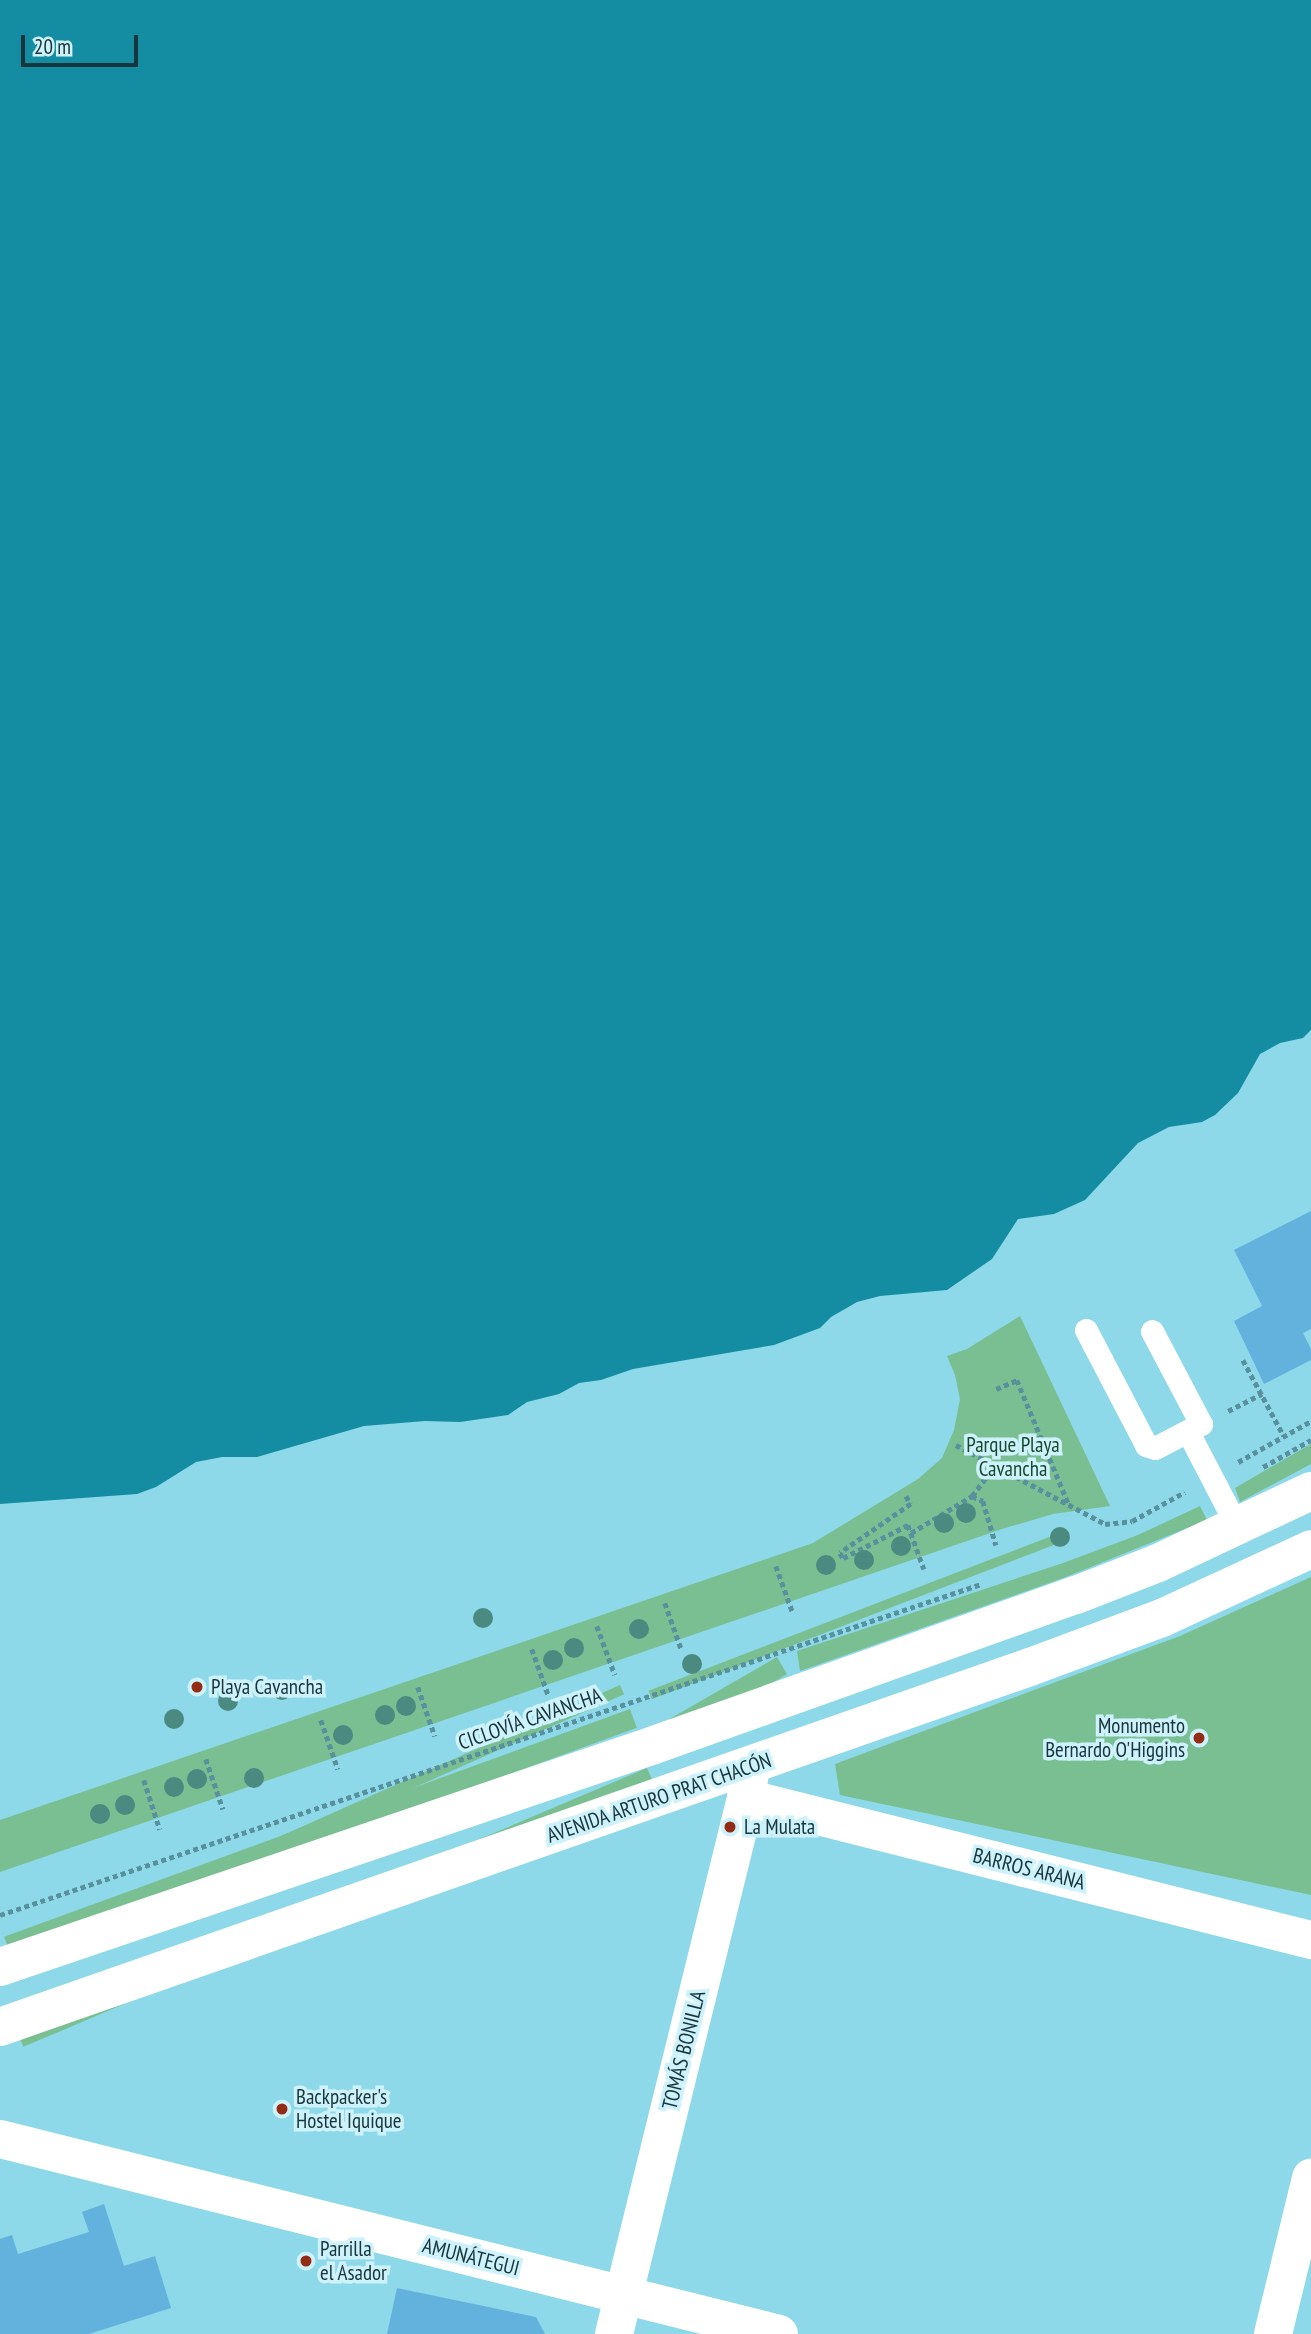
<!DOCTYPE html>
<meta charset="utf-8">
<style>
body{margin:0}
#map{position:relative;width:1311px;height:2334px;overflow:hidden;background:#8dd8e9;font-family:"PT Sans Narrow",sans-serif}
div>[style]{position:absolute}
.green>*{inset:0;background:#79bf91;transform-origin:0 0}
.water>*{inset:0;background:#148ca2}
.building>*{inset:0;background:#63b2de}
.path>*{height:4.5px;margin-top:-2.25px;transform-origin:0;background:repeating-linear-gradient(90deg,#58909d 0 5px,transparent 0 8.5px)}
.service>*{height:23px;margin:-11.5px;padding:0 11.5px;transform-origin:11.5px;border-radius:11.5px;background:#fff}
.minor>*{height:38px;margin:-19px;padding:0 19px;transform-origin:19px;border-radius:19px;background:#fff}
.tertiary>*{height:38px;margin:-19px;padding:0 19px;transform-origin:19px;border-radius:19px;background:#fff}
.primary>*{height:38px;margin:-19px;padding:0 19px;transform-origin:19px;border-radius:19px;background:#fff}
.trees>*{width:20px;height:20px;margin:-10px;border-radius:50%;background:#4b8a81}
.dots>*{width:19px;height:19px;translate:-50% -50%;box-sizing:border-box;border:4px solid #cef2fb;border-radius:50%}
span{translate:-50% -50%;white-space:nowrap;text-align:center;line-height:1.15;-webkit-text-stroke:7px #cef2fb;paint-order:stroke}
.park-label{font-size:21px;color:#154b2c}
.poi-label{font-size:21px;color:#16353c}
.left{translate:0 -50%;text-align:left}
.right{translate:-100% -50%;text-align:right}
.street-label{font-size:21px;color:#16353c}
.scale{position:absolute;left:21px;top:35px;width:117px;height:32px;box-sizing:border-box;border:4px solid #16353c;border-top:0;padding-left:9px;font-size:21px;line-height:24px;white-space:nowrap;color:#16353c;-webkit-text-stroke:5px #cef2fb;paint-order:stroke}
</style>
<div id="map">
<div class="green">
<i style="clip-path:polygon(1020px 1316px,1110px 1506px,1053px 1514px,1002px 1529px,0 1872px,0 1820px,813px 1543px,918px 1479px,942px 1458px,954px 1430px,960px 1399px,955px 1375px,947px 1356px,967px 1349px)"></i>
<i style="clip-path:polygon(1311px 1444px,1311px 1464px,1240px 1502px,1235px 1488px)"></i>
<i style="clip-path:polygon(1200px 1506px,1207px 1520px,1066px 1577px,800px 1671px,797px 1651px,1063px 1563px,1138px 1535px)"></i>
<i style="left:1065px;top:1531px;width:9px;height:446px;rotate:69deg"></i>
<i style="clip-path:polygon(1311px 1577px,1311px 1895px,840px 1795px,835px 1764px,1180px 1636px)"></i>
<i style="left:777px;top:1657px;width:20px;height:131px;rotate:60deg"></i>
<i style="left:620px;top:1685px;width:10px;height:655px;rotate:66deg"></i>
<i style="left:630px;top:1709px;width:20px;height:666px;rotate:70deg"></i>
<i style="left:647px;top:1768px;width:13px;height:683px;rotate:67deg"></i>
</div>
<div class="water">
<i style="clip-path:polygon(0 0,1311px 0,1311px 1030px,1303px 1038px,1280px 1043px,1260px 1054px,1238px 1093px,1215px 1115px,1202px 1122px,1169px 1127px,1138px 1143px,1085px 1200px,1054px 1214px,1018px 1219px,992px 1259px,947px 1290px,880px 1296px,857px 1302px,831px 1317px,820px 1328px,774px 1345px,633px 1369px,601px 1380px,579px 1383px,559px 1394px,527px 1402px,508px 1415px,460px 1422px,425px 1421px,364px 1426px,257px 1457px,222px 1457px,196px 1462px,156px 1487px,137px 1494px,0 1504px)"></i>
</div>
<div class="building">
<i style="clip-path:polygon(1311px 1211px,1311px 1329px,1303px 1333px,1311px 1349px,1311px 1360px,1264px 1384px,1234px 1321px,1262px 1306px,1234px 1250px)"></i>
<i style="clip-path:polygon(104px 2204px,124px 2266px,155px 2256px,171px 2308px,89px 2334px,0 2334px,0 2239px,12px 2235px,18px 2254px,89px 2232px,82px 2212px)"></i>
<i style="clip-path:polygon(397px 2288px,536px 2317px,545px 2334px,387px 2334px)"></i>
</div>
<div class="path">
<i style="left:1243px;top:1360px;width:86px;rotate:61.7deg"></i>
<i style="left:996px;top:1389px;width:23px;rotate:-23deg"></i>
<i style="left:1017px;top:1380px;width:135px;rotate:67.4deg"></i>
<i style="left:1228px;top:1411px;width:38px;rotate:-27deg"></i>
<i style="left:956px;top:1445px;width:169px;rotate:27.9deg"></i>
<i style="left:1105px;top:1524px;width:27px;rotate:-6deg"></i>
<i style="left:1132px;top:1521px;width:60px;rotate:-28.7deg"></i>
<i style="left:1238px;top:1462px;width:84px;rotate:-29.3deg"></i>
<i style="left:1263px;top:1467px;width:55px;rotate:-29.4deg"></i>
<i style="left:906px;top:1496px;width:9px;rotate:58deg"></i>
<i style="left:911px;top:1504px;width:86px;rotate:145.4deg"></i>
<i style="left:840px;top:1553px;width:6px;rotate:59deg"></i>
<i style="left:843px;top:1558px;width:73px;rotate:-26.9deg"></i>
<i style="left:908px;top:1525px;width:47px;rotate:70deg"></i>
<i style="left:972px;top:1496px;width:12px;rotate:24deg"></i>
<i style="left:983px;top:1501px;width:46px;rotate:73.5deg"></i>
<i style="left:911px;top:1533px;width:71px;rotate:-31.2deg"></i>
<i style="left:972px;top:1496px;width:39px;rotate:-53deg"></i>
<i style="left:776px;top:1566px;width:50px;rotate:70.1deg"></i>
<i style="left:665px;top:1603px;width:51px;rotate:70.5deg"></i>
<i style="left:597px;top:1626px;width:52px;rotate:69.8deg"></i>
<i style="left:532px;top:1649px;width:51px;rotate:70.5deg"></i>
<i style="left:418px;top:1687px;width:52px;rotate:70.9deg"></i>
<i style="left:321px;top:1720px;width:52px;rotate:70.9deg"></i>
<i style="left:206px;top:1759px;width:53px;rotate:71.2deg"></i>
<i style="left:144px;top:1780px;width:52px;rotate:72.3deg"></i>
<i style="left:0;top:1915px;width:1035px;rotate:-18.64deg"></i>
</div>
<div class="service">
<i style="left:1086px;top:1330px;width:130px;rotate:62.4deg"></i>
<i style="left:1146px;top:1445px;width:9px;rotate:18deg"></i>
<i style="left:1155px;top:1448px;width:52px;rotate:-27.6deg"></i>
<i style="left:1201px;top:1424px;width:105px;rotate:-117.8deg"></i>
<i style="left:1188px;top:1432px;width:108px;rotate:62.5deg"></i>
</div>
<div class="minor">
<i style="left:746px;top:1798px;width:583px;rotate:14.11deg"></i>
<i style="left:614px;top:2334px;width:552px;rotate:-76.17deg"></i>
<i style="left:746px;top:1798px;width:32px;rotate:-81deg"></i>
<i style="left:1273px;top:2334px;width:161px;rotate:-76.3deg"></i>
</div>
<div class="tertiary">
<i style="left:0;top:2139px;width:803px;rotate:14.05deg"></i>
</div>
<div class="primary">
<i style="left:0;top:1967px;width:691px;rotate:-18.75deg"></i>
<i style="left:654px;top:1745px;width:448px;rotate:-19.6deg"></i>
<i style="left:1076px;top:1595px;width:88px;rotate:-21.3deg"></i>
<i style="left:1158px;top:1563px;width:169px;rotate:-25.2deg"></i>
<i style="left:0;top:2027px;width:1091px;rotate:-19.27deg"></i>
<i style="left:1030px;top:1667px;width:141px;rotate:-20.4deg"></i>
<i style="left:1162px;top:1618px;width:164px;rotate:-24.8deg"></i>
</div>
<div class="trees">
<i style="left:966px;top:1513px"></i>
<i style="left:944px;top:1523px"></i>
<i style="left:1060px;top:1537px"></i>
<i style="left:901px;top:1546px"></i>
<i style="left:864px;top:1560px"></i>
<i style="left:826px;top:1565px"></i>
<i style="left:483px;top:1618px"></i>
<i style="left:639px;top:1629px"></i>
<i style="left:574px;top:1648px"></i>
<i style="left:553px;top:1660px"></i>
<i style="left:692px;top:1664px"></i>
<i style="left:282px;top:1690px"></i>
<i style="left:228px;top:1701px"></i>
<i style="left:406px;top:1706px"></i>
<i style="left:385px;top:1715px"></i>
<i style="left:174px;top:1719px"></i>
<i style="left:343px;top:1735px"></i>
<i style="left:254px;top:1778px"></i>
<i style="left:197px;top:1779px"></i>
<i style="left:174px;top:1787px"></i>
<i style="left:125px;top:1805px"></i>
<i style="left:100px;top:1814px"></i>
</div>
<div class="dots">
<i style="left:197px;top:1687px;background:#942c13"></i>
<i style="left:1199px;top:1738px;background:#942c13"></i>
<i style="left:730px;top:1827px;background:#942c13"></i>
<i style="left:282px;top:2109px;background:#942c13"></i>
<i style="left:306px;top:2261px;background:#942c13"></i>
</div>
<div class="park-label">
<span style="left:1013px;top:1457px">Parque Playa<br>Cavancha</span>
</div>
<div class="poi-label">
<span class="left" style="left:211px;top:1687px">Playa Cavancha</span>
<span class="right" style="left:1185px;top:1738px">Monumento<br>Bernardo O'Higgins</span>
<span class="left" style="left:744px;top:1827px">La Mulata</span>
<span class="left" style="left:296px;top:2109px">Backpacker's<br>Hostel Iquique</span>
<span class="left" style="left:320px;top:2261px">Parrilla<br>el Asador</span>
</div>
<div class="street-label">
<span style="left:530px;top:1719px;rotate:-19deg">CICLOVÍA CAVANCHA</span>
<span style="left:659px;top:1798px;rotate:-19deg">AVENIDA ARTURO PRAT CHACÓN</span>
<span style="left:1029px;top:1869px;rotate:14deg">BARROS ARANA</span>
<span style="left:684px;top:2050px;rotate:-76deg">TOMÁS BONILLA</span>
<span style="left:471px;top:2257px;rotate:14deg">AMUNÁTEGUI</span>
</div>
<div class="scale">20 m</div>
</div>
